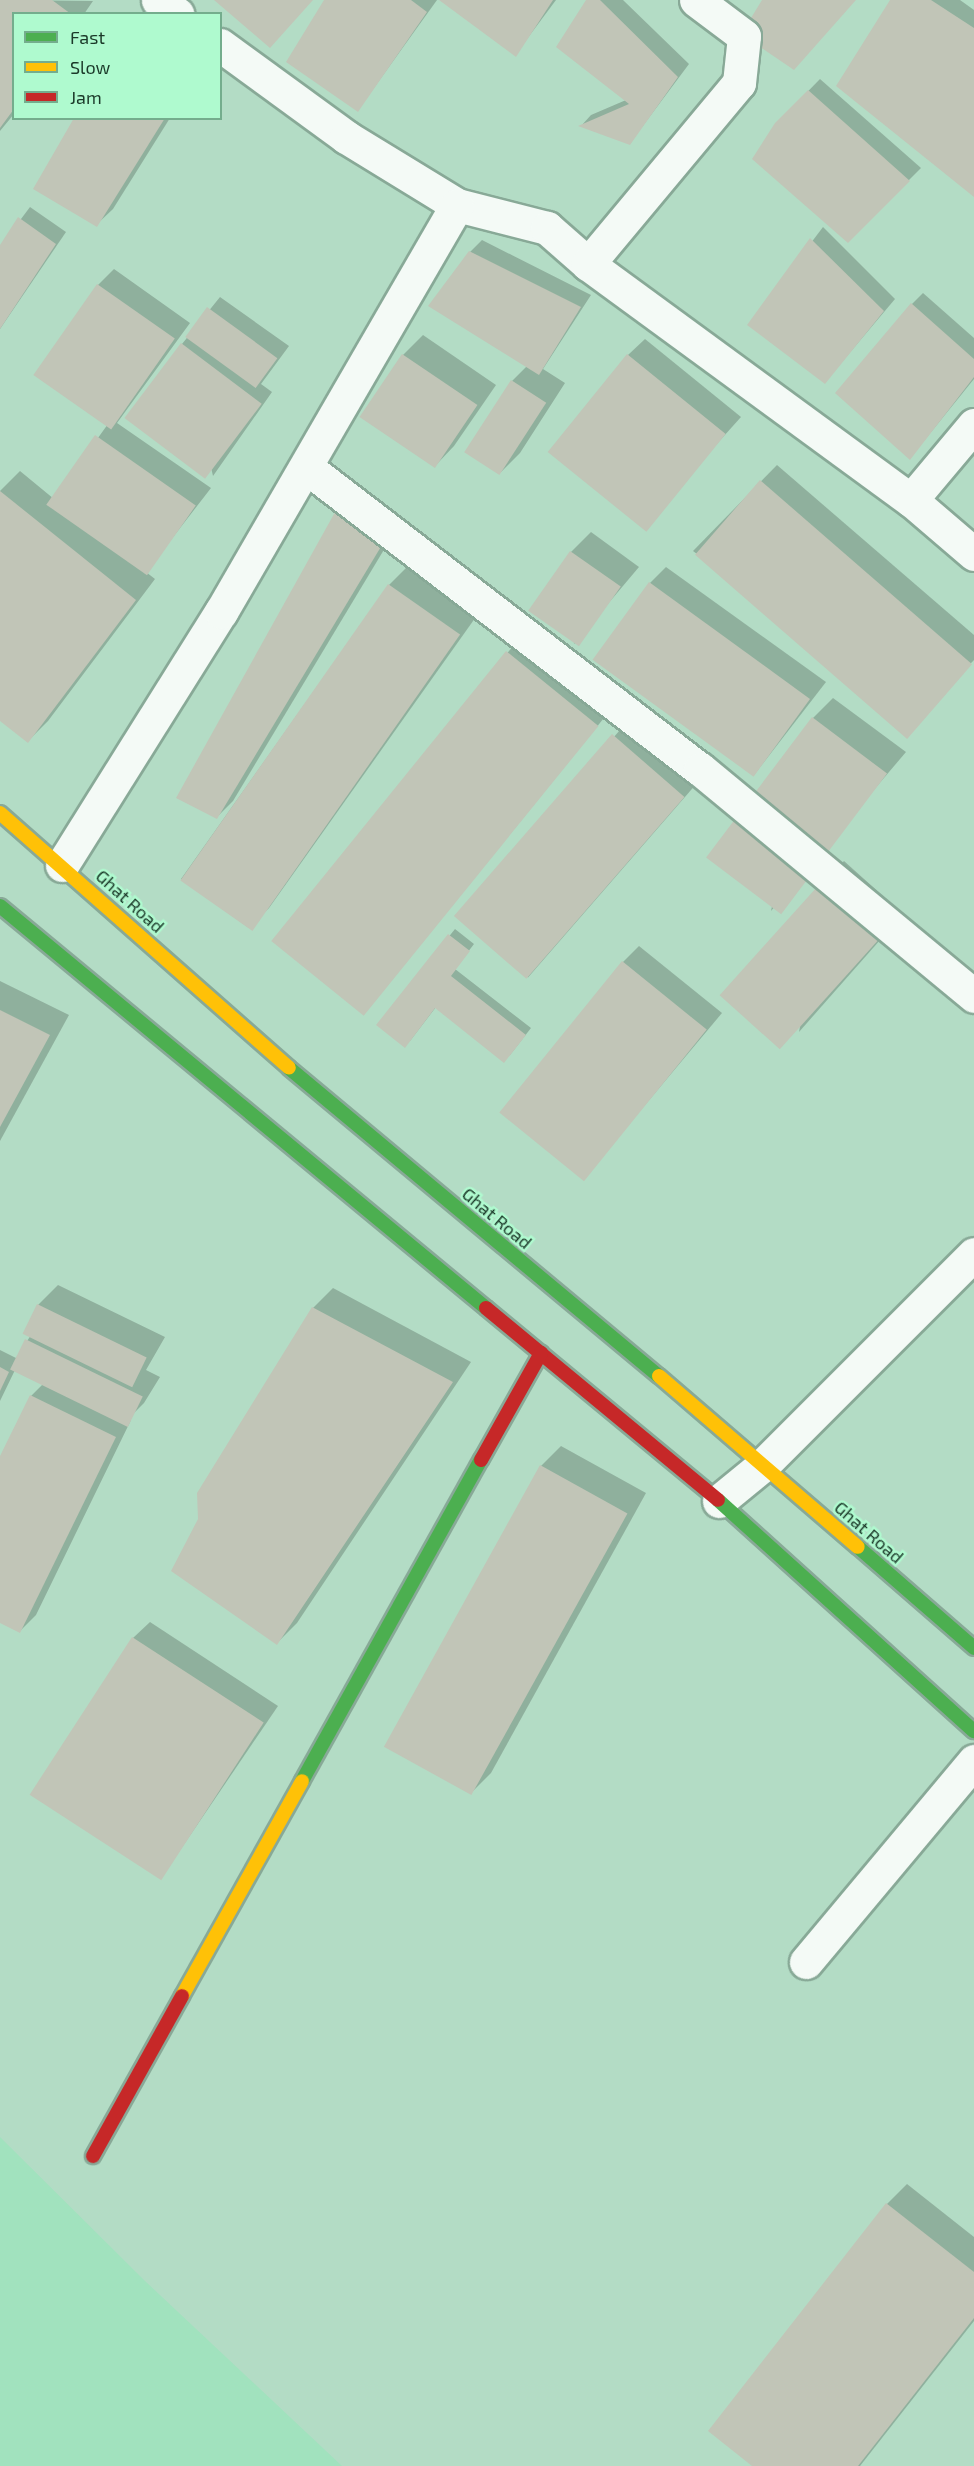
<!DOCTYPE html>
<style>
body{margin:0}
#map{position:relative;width:974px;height:2466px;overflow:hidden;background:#b3dcc5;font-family:"Exo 2",sans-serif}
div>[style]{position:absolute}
.built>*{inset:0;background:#a1e2be}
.shadow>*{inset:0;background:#0003;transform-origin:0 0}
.building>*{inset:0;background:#c1c5b7;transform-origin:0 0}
.roads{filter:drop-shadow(2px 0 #88a997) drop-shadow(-2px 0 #88a997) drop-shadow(0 2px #88a997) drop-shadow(0 -2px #88a997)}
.street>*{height:33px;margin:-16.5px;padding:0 16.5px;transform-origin:16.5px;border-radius:16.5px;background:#f4faf6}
.fast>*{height:14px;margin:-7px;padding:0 7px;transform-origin:7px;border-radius:7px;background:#4caf50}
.slow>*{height:14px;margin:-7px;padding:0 7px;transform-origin:7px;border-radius:7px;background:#ffc107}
.jam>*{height:14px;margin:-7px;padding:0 7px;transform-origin:7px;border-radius:7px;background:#c62828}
span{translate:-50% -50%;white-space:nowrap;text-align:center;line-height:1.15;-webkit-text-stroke:5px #affacf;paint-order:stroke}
.street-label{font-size:18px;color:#1b3929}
.legend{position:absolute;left:12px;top:12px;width:210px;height:108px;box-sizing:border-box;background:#affacf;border:2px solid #74ad8d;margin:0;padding:8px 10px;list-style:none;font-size:18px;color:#1b3929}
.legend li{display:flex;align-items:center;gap:12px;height:30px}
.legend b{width:30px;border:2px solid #74ad8d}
</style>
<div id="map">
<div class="built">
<i style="clip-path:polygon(0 2137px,145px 2281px,342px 2466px,0 2466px)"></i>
</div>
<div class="shadow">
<i style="clip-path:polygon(0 0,93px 1px,84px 14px,14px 14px,14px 114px,0 131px)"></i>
<i style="clip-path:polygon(326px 0,437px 0,358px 110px)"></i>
<i style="clip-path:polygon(442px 0,556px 0,515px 55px)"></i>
<i style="clip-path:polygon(588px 0,623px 0,689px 64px,630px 143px,581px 126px,591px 115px,626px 100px)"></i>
<i style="clip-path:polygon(892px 0,960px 0,974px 10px,974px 195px)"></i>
<i style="clip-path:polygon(820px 79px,921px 168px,848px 241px,776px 124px)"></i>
<i style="clip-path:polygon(76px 118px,170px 118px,113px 209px,96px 225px)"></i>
<i style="clip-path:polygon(30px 207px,66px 232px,0 329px,0 247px)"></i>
<i style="clip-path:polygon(823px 227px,895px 299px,825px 382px,749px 325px)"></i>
<i style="clip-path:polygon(482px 240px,591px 295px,543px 369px,565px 383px,520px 453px,500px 473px,512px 381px,527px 366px,470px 252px)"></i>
<i style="clip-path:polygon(114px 269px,190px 323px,117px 423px,211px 488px,146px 572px,155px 579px,48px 721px,28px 741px,0 719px,0 491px,20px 471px,54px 499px,108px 424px,98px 285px)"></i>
<i style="clip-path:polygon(923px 293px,974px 338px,974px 379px,910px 458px,912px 304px)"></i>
<i style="clip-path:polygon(220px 297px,289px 346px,261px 384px,272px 392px,213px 476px,182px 344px)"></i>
<i style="clip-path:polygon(423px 335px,496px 385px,454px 446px,435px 466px,362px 417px,403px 355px)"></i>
<i style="clip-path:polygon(645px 339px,741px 417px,662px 505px,628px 355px)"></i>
<i style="clip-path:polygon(777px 465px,974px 635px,974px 660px,918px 719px,693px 551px)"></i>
<i style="clip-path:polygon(341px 506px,400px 523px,233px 801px,217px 817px)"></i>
<i style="clip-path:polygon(591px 532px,639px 567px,574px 644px,571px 552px)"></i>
<i style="clip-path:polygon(409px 565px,478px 614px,269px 908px,249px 928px,181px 879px,389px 585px)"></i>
<i style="clip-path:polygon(666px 567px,826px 682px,754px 775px,650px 583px)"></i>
<i style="left:513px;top:646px;width:116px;height:380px;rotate:39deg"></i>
<i style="clip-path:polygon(833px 698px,906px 752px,771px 911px,813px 718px)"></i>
<i style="left:633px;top:715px;width:93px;height:267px;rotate:41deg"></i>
<i style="clip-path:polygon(844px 861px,903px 914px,799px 1032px,828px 878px)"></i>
<i style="clip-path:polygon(455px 929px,474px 944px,455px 969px,531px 1028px,510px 1055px,436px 1007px,410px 1041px,378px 1025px)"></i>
<i style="clip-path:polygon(639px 946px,722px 1013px,583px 1179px,623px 962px)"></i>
<i style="clip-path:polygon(0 981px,69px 1015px,0 1141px)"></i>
<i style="clip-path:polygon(58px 1285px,165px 1337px,146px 1370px,160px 1377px,144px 1403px,128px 1419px,131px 1420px,36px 1615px,20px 1631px,0 1621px,0 1460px,31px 1396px,44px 1383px,15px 1370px,0 1401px,0 1350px,16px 1358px,31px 1335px,38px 1305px)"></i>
<i style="clip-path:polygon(333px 1288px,471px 1362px,297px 1623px,277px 1643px,200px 1520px,313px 1308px)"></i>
<i style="clip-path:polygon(561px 1446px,646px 1493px,491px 1773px,471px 1793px,541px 1466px)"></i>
<i style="clip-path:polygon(150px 1622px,278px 1706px,174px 1859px,158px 1876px,133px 1638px)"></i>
<i style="clip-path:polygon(907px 2184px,974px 2237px,974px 2321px,860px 2466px,754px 2466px,887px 2204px)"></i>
</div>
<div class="building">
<i style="clip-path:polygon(0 0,52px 0,71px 14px,14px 14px,14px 109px,0 128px)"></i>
<i style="clip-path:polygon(214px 0,313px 0,270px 48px)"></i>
<i style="clip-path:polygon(324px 0,411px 0,427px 12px,358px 112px,286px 62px)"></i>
<i style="clip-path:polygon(439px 0,553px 0,516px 57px)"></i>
<i style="clip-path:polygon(586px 0,600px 0,678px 77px,630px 145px,578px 126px,629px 104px,556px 47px)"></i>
<i style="clip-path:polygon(762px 0,856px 0,794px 70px,760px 47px,751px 18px)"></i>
<i style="clip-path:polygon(890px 0,931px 0,974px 28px,974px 197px,836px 86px)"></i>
<i style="clip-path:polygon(808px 90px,910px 181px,848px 243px,752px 159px,775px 123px)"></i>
<i style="clip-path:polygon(74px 118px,165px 118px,97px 227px,33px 189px)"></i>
<i style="clip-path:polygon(18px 217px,56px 244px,0 329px,0 245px)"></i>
<i style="clip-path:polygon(810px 238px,884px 311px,825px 384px,747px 325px)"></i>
<i style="clip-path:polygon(469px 251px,581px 307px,539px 375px,428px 306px)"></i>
<i style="left:97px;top:284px;width:95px;height:111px;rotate:35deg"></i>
<i style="clip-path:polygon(911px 303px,974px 359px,974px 377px,910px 460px,835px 393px)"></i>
<i style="left:207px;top:307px;width:87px;height:37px;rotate:36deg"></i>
<i style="left:181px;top:343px;width:101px;height:94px;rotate:37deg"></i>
<i style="left:402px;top:354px;width:91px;height:76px;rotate:34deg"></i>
<i style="left:627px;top:354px;width:127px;height:126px;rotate:39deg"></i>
<i style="left:511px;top:380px;width:42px;height:86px;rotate:33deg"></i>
<i style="left:95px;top:435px;width:123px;height:85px;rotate:35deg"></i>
<i style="left:760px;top:480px;width:281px;height:99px;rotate:41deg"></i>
<i style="clip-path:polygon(0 491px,136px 600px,28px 743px,0 721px)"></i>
<i style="clip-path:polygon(339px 505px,385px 540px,217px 819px,176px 798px)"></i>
<i style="left:570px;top:551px;width:62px;height:73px;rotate:35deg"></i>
<i style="left:649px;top:582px;width:199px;height:96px;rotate:36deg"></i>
<i style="left:388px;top:584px;width:88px;height:362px;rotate:35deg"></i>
<i style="left:506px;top:651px;width:119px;height:373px;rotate:39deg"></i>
<i style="left:812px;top:717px;width:94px;height:176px;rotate:37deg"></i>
<i style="left:612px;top:734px;width:96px;height:241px;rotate:41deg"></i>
<i style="left:826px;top:877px;width:81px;height:159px;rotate:42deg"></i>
<i style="clip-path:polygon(448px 934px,470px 951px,451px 976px,526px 1035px,504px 1063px,435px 1008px,405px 1048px,376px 1025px)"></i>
<i style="left:622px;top:961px;width:109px;height:195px;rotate:39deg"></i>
<i style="clip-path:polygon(0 1010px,50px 1035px,0 1127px)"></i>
<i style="left:37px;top:1304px;width:122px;height:33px;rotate:26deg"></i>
<i style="clip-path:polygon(312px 1307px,453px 1382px,277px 1645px,171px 1571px,198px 1519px,197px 1493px)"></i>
<i style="left:25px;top:1339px;width:131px;height:34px;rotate:26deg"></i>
<i style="clip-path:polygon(0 1367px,9px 1372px,0 1391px)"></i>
<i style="clip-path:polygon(30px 1395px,116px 1437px,20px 1633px,0 1623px,0 1456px)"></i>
<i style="left:540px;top:1465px;width:100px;height:322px;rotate:29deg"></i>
<i style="left:132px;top:1637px;width:157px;height:188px;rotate:33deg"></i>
<i style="clip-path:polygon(886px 2203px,974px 2272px,974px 2318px,858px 2466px,752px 2466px,708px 2431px)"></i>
</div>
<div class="roads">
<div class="street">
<i style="left:158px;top:0;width:24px;rotate:36deg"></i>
<i style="left:220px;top:45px;width:156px;rotate:36.1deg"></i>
<i style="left:346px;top:137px;width:130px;rotate:31.5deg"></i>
<i style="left:457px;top:205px;width:93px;rotate:14.3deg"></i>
<i style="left:547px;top:228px;width:55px;rotate:41.3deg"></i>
<i style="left:588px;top:264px;width:400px;rotate:36.2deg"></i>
<i style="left:911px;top:500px;width:83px;rotate:40.6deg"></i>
<i style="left:588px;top:264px;width:236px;rotate:-50.2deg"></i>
<i style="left:739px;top:83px;width:47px;rotate:-83.9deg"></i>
<i style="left:744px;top:36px;width:60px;rotate:-143.1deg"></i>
<i style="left:306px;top:467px;width:496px;rotate:37.5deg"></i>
<i style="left:700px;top:769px;width:356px;rotate:39.6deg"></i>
<i style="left:911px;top:500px;width:98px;rotate:-50deg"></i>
<i style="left:62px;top:865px;width:299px;rotate:-57.9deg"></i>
<i style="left:221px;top:612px;width:470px;rotate:-59.9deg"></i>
<i style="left:719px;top:1501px;width:57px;rotate:-39.3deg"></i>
<i style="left:763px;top:1465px;width:298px;rotate:-45deg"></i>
<i style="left:806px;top:1962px;width:262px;rotate:-50.1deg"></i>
</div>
<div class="fast">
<i style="left:0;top:906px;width:631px;rotate:39.6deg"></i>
<i style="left:289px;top:1068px;width:481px;rotate:39.8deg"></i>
<i style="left:718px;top:1500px;width:345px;rotate:42.1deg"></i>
<i style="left:858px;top:1547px;width:154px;rotate:41deg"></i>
<i style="left:302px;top:1781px;width:368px;rotate:-60.9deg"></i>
</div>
<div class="slow">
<i style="left:0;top:813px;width:385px;rotate:41.4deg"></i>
<i style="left:659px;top:1376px;width:262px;rotate:40.7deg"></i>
<i style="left:182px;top:1996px;width:246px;rotate:-60.8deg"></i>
</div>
<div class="jam">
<i style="left:486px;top:1308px;width:301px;rotate:39.6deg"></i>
<i style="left:481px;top:1460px;width:123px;rotate:-60.7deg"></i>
<i style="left:93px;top:2156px;width:183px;rotate:-60.9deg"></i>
</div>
</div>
<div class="street-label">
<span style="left:130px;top:901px;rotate:42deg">Ghat Road</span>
<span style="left:497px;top:1218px;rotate:40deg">Ghat Road</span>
<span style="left:869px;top:1532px;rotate:41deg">Ghat Road</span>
</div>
<ul class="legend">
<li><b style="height:8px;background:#4caf50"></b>Fast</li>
<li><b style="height:8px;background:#ffc107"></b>Slow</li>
<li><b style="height:8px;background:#c62828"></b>Jam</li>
</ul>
</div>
